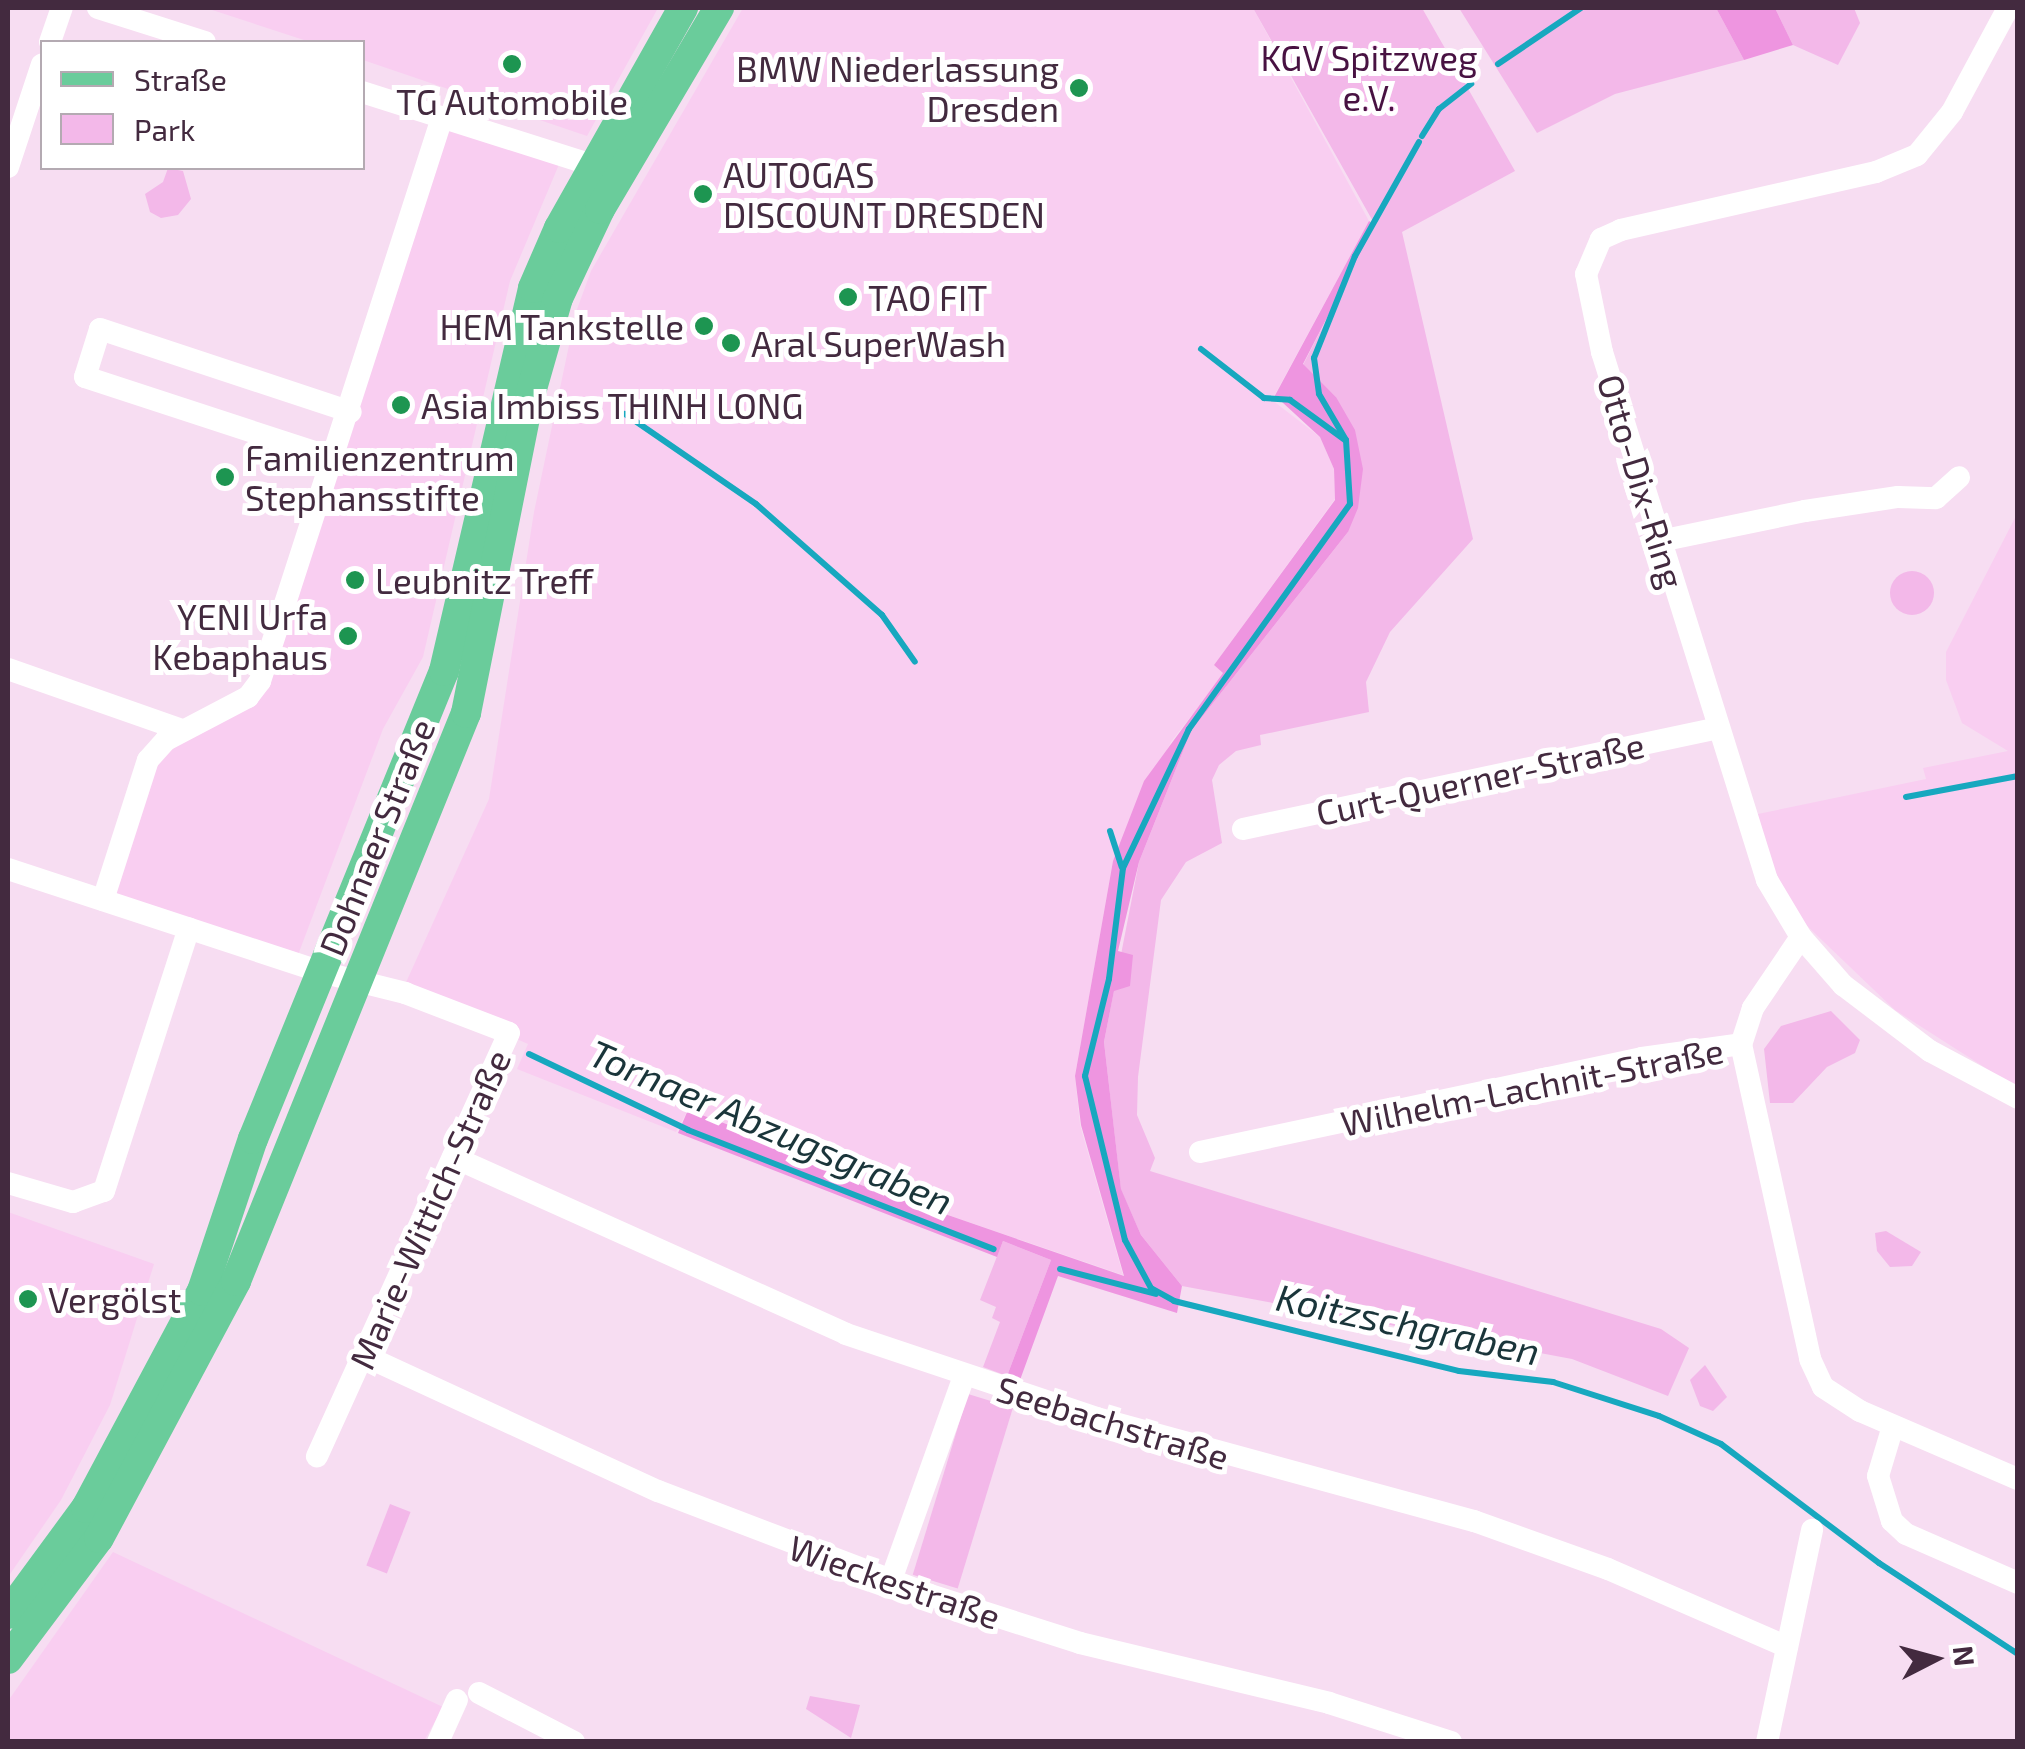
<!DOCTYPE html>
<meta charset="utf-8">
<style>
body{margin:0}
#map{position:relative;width:2025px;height:1749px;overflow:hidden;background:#f7ddf2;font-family:"Exo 2",sans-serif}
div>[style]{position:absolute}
.built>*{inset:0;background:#f9cef1}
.green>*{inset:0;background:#f3b8e9;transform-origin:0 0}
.round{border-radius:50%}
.forest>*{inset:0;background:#ee95e0}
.stream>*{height:6px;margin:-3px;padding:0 3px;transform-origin:3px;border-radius:3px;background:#17a8bf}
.minor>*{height:22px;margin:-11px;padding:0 11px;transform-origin:11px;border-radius:11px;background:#fff}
.major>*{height:30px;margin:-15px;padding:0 15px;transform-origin:15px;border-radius:15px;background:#6acc9b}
.dots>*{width:28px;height:28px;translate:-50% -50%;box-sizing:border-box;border:5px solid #fff;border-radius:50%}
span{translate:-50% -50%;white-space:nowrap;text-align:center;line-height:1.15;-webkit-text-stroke:10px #fff;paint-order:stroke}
.park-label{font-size:35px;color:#481242}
.poi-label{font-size:35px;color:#432a3f}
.right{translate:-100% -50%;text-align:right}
.left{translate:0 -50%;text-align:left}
.street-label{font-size:35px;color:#432a3f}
.water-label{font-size:38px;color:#1a353a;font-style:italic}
.frame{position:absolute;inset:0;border:10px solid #432a3f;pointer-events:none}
.legend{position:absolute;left:40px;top:40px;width:325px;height:130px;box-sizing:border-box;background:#fff;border:2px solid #b4aab2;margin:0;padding:12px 18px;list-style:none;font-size:30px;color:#432a3f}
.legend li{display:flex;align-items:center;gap:20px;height:50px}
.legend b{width:50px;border:2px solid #b4aab2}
.north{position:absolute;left:1885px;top:1609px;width:100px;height:100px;-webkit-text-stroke:8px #fff;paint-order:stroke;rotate:84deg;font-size:28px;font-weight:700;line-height:40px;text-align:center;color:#432a3f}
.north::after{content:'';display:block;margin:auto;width:35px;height:45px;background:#432a3f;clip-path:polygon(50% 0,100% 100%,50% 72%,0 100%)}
</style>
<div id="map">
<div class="built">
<i style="clip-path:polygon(206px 8px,658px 8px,587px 136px,363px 60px,362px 42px,310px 42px)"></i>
<i style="clip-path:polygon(743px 8px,1253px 8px,1369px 221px,1272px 400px,1320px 437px,1334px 469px,1335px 499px,1214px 665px,1224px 673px,1171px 742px,1113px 861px,1075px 1076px,1080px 1125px,1123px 1275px,861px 1185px,781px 1143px,688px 1110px,676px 1132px,517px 1069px,528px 1044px,403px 989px,489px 799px,534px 512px,576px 312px,591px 271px)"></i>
<i style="clip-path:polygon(442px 118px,560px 162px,510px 281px,423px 657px,383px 729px,295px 963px,103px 900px,148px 760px,248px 697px)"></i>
<i style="clip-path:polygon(2017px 514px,2017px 1088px,1895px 1010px,1802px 921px,1774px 877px,1753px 815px,1926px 779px,1923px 768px,2008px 751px,1962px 723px,1946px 680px,1946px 652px)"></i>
<i style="clip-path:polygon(8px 1212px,154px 1264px,110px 1405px,61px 1500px,8px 1577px)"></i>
<i style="clip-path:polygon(113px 1552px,443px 1707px,424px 1741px,8px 1742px,8px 1701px)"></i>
</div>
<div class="green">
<i style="clip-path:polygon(1253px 8px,1422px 8px,1515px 171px,1402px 232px,1473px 539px,1390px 632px,1366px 682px,1369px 712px,1260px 735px,1261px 745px,1236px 751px,1219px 765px,1212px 780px,1222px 843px,1186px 862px,1161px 900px,1138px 1077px,1137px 1115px,1155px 1158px,1150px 1171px,1661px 1329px,1689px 1348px,1668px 1396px,1572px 1359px,1182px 1286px,1141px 1235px,1121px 1190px,1104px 1042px,1139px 862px,1191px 731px,1348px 532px,1336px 397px,1303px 365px,1375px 225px)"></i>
<i style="clip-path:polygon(1459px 8px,1716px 8px,1744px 60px,1615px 94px,1537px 133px)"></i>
<i style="clip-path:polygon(1775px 8px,1854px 8px,1860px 23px,1838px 65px,1793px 45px)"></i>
<i style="clip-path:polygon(168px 168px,183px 171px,191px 199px,178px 215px,161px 218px,150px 212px,145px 194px,163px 182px)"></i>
<i class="round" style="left:1890px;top:571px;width:44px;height:44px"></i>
<i style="clip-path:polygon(1831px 1011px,1860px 1040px,1855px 1053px,1827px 1067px,1793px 1103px,1770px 1103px,1764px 1049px,1781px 1026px)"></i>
<i style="clip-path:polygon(1886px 1231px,1921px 1252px,1912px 1266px,1890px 1267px,1877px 1251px,1875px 1233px)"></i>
<i style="clip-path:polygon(1003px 1241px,1051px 1260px,1007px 1376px,983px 1367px,1000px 1322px,992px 1318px,996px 1307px,980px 1300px)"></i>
<i style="clip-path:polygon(1705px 1365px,1727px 1397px,1713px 1411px,1700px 1406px,1690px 1380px)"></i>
<i style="left:968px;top:1394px;width:47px;height:189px;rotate:17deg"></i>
<i style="left:390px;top:1504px;width:22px;height:66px;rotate:21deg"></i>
<i style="clip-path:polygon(810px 1696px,860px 1705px,851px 1738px,806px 1709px)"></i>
</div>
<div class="forest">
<i style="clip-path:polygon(1716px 8px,1775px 8px,1793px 45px,1744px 60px)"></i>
<i style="clip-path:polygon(1369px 221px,1375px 225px,1303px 364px,1336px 397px,1355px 430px,1363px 469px,1358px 508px,1348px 532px,1191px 731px,1139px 862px,1118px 951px,1133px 955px,1130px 986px,1114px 991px,1104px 1042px,1121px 1189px,1141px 1235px,1182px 1286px,1177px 1313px,1058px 1276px,1020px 1380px,1007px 1376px,1051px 1260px,1003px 1241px,997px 1257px,678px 1133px,688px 1110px,781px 1144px,861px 1185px,1124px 1276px,1081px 1125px,1075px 1076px,1113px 861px,1144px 781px,1223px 673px,1214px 665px,1335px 500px,1334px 469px,1320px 437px,1282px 402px,1272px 401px)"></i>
</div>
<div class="stream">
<i style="left:1498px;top:64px;width:100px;rotate:-34deg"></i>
<i style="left:1422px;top:136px;width:32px;rotate:-58deg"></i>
<i style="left:1439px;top:109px;width:41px;rotate:-38deg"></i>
<i style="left:1419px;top:142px;width:131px;rotate:119.3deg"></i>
<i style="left:1355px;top:256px;width:110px;rotate:111.9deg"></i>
<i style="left:1314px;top:358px;width:36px;rotate:82deg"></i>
<i style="left:1319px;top:394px;width:53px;rotate:59.6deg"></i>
<i style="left:1346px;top:440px;width:64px;rotate:86.4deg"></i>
<i style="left:1350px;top:504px;width:277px;rotate:125.6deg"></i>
<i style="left:1189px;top:729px;width:154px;rotate:115.4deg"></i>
<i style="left:1123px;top:868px;width:112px;rotate:97.2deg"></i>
<i style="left:1109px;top:979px;width:100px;rotate:103.9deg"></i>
<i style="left:1085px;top:1076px;width:169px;rotate:76.3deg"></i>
<i style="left:1125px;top:1240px;width:55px;rotate:61.6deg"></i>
<i style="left:1151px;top:1288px;width:26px;rotate:29deg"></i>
<i style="left:1174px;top:1301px;width:293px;rotate:13.8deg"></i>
<i style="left:1459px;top:1371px;width:95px;rotate:6.7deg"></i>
<i style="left:1553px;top:1382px;width:111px;rotate:17.8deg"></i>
<i style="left:1659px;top:1416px;width:68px;rotate:24.3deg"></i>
<i style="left:1721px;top:1444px;width:198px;rotate:37deg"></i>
<i style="left:1879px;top:1563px;width:166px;rotate:33.2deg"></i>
<i style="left:1201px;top:349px;width:80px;rotate:37.9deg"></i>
<i style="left:1264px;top:398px;width:26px;rotate:4deg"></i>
<i style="left:1290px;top:400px;width:68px;rotate:36deg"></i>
<i style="left:625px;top:414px;width:159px;rotate:34.5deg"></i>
<i style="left:756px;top:504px;width:168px;rotate:41.4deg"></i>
<i style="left:882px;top:615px;width:57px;rotate:54.9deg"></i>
<i style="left:1906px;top:797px;width:114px;rotate:-10.6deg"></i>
<i style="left:1110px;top:831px;width:38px;rotate:72deg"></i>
<i style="left:529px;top:1054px;width:176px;rotate:25.5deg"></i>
<i style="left:688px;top:1130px;width:328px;rotate:21.3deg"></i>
<i style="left:1060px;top:1269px;width:99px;rotate:14.6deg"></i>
</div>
<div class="minor">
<i style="left:98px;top:8px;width:112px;rotate:17.6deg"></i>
<i style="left:2008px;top:8px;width:118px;rotate:118.3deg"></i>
<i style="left:1952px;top:112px;width:55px;rotate:129.1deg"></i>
<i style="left:1917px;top:155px;width:44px;rotate:157.5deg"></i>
<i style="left:1876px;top:172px;width:262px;rotate:167.2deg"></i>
<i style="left:1621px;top:230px;width:22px;rotate:156deg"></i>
<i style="left:1601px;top:239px;width:38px;rotate:113deg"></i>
<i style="left:1586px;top:274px;width:80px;rotate:78.4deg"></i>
<i style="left:1602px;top:352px;width:553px;rotate:72.65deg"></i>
<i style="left:1767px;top:880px;width:66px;rotate:59.2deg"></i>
<i style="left:1801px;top:937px;width:64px;rotate:48.8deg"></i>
<i style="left:1843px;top:985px;width:109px;rotate:37.2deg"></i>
<i style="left:1930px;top:1051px;width:100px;rotate:28.1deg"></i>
<i style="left:50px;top:42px;width:36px;rotate:-71deg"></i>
<i style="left:362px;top:92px;width:244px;rotate:17.6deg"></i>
<i style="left:8px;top:167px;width:108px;rotate:-71.7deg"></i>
<i style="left:336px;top:459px;width:264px;rotate:-161.9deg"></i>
<i style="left:85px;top:377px;width:50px;rotate:-72.6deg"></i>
<i style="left:100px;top:329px;width:264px;rotate:18.3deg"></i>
<i style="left:1660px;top:541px;width:148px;rotate:-11.7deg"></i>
<i style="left:1805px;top:511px;width:94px;rotate:-8.6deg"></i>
<i style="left:1898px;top:497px;width:38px;rotate:2deg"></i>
<i style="left:1936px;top:498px;width:31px;rotate:-42deg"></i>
<i style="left:8px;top:669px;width:184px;rotate:19.3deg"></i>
<i style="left:1243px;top:829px;width:485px;rotate:-12deg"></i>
<i style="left:8px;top:869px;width:330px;rotate:18.2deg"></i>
<i style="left:321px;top:972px;width:87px;rotate:14deg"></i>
<i style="left:405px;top:993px;width:111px;rotate:21deg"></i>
<i style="left:509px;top:1033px;width:465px;rotate:114.4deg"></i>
<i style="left:103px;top:900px;width:147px;rotate:-72.2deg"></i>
<i style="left:148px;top:760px;width:27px;rotate:-48deg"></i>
<i style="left:166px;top:740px;width:93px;rotate:-27.7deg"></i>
<i style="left:248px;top:697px;width:20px;rotate:-53deg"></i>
<i style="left:260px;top:681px;width:592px;rotate:-72.09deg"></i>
<i style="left:1801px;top:937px;width:86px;rotate:124.1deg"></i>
<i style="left:1753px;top:1008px;width:38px;rotate:108deg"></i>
<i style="left:1741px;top:1044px;width:322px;rotate:77.6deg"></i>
<i style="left:1810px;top:1359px;width:31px;rotate:65deg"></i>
<i style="left:1823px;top:1387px;width:44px;rotate:33deg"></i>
<i style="left:1860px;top:1411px;width:172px;rotate:23.3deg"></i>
<i style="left:1200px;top:1152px;width:452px;rotate:-12deg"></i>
<i style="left:1642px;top:1058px;width:100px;rotate:-8deg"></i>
<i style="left:453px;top:1157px;width:431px;rotate:24.2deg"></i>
<i style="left:846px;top:1334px;width:265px;rotate:18.5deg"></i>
<i style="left:1097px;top:1418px;width:391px;rotate:15.3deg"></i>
<i style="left:1474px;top:1521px;width:142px;rotate:19.7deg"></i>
<i style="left:1608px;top:1569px;width:195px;rotate:23.5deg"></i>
<i style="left:8px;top:1183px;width:68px;rotate:16.3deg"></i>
<i style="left:73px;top:1202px;width:33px;rotate:-20deg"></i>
<i style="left:104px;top:1191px;width:276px;rotate:-72.1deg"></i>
<i style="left:363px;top:1355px;width:325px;rotate:24.8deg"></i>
<i style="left:658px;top:1491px;width:291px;rotate:20.9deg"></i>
<i style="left:930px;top:1595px;width:157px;rotate:17.7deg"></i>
<i style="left:1080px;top:1643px;width:256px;rotate:13.5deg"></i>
<i style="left:1329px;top:1703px;width:128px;rotate:17.7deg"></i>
<i style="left:1893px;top:1426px;width:52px;rotate:106.7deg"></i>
<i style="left:1878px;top:1476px;width:47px;rotate:72.7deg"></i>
<i style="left:1892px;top:1521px;width:19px;rotate:43deg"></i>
<i style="left:1906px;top:1534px;width:122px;rotate:23.6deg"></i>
<i style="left:891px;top:1580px;width:217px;rotate:-70.3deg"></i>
<i style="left:479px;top:1693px;width:107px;rotate:27.3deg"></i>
<i style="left:438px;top:1742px;width:46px;rotate:-65.7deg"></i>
<i style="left:1767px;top:1742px;width:217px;rotate:-78deg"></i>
</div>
<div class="major">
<i style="left:8px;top:1614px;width:132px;rotate:-53.7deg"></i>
<i style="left:86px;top:1508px;width:246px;rotate:-61.9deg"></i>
<i style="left:202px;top:1291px;width:160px;rotate:-71.5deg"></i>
<i style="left:253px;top:1139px;width:505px;rotate:-67.8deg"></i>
<i style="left:444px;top:671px;width:393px;rotate:-76.9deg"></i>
<i style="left:533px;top:288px;width:65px;rotate:-66.6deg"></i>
<i style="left:559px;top:228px;width:253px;rotate:-60.6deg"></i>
<i style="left:8px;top:1659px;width:151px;rotate:-53.1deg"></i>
<i style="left:99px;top:1538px;width:291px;rotate:-61.9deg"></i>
<i style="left:236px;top:1281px;width:613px;rotate:-67.96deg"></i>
<i style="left:466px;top:713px;width:320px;rotate:-78.7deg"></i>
<i style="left:529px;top:399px;width:105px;rotate:-74deg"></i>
<i style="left:558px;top:298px;width:98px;rotate:-64.7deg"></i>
<i style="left:600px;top:209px;width:234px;rotate:-59.4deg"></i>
</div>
<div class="dots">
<i style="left:512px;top:64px;background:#1d9551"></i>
<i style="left:1079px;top:88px;background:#1d9551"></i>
<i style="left:703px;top:194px;background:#1d9551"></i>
<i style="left:848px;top:297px;background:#1d9551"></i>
<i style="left:704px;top:326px;background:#1d9551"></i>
<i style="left:731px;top:343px;background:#1d9551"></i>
<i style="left:401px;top:405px;background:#1d9551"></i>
<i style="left:225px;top:477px;background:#1d9551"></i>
<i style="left:355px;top:580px;background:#1d9551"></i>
<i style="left:348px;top:636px;background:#1d9551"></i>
<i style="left:28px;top:1299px;background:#1d9551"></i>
</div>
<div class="park-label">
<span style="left:1369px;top:77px">KGV Spitzweg<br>e.V.</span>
</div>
<div class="poi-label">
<span class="right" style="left:1059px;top:88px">BMW Niederlassung<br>Dresden</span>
<span style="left:512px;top:101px">TG Automobile</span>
<span class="left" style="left:723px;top:194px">AUTOGAS<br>DISCOUNT DRESDEN</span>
<span class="left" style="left:868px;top:297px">TAO FIT</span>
<span class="right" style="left:684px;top:326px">HEM Tankstelle</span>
<span class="left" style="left:751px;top:343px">Aral SuperWash</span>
<span class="left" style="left:421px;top:405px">Asia Imbiss THINH LONG</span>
<span class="left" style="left:245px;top:477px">Familienzentrum<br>Stephansstifte</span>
<span class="left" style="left:375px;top:580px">Leubnitz Treff</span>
<span class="right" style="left:328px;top:636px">YENI Urfa<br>Kebaphaus</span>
<span class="left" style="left:48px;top:1299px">Vergölst</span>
</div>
<div class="street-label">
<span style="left:1642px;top:481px;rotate:73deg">Otto-Dix-Ring</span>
<span style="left:1480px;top:778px;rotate:-12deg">Curt-Querner-Straße</span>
<span style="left:376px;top:837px;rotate:-68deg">Dohnaer Straße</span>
<span style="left:1532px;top:1086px;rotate:-11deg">Wilhelm-Lachnit-Straße</span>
<span style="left:429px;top:1209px;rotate:-66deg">Marie-Wittich-Straße</span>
<span style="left:1113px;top:1422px;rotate:17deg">Seebachstraße</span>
<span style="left:895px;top:1581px;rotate:19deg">Wieckestraße</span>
</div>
<div class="water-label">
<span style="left:771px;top:1127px;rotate:23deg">Tornaer Abzugsgraben</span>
<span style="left:1408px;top:1324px;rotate:12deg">Koitzschgraben</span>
</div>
<div class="frame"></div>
<ul class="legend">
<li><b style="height:12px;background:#6acc9b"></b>Straße</li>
<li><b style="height:28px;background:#f3b8e9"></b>Park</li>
</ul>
<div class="north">N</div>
</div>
